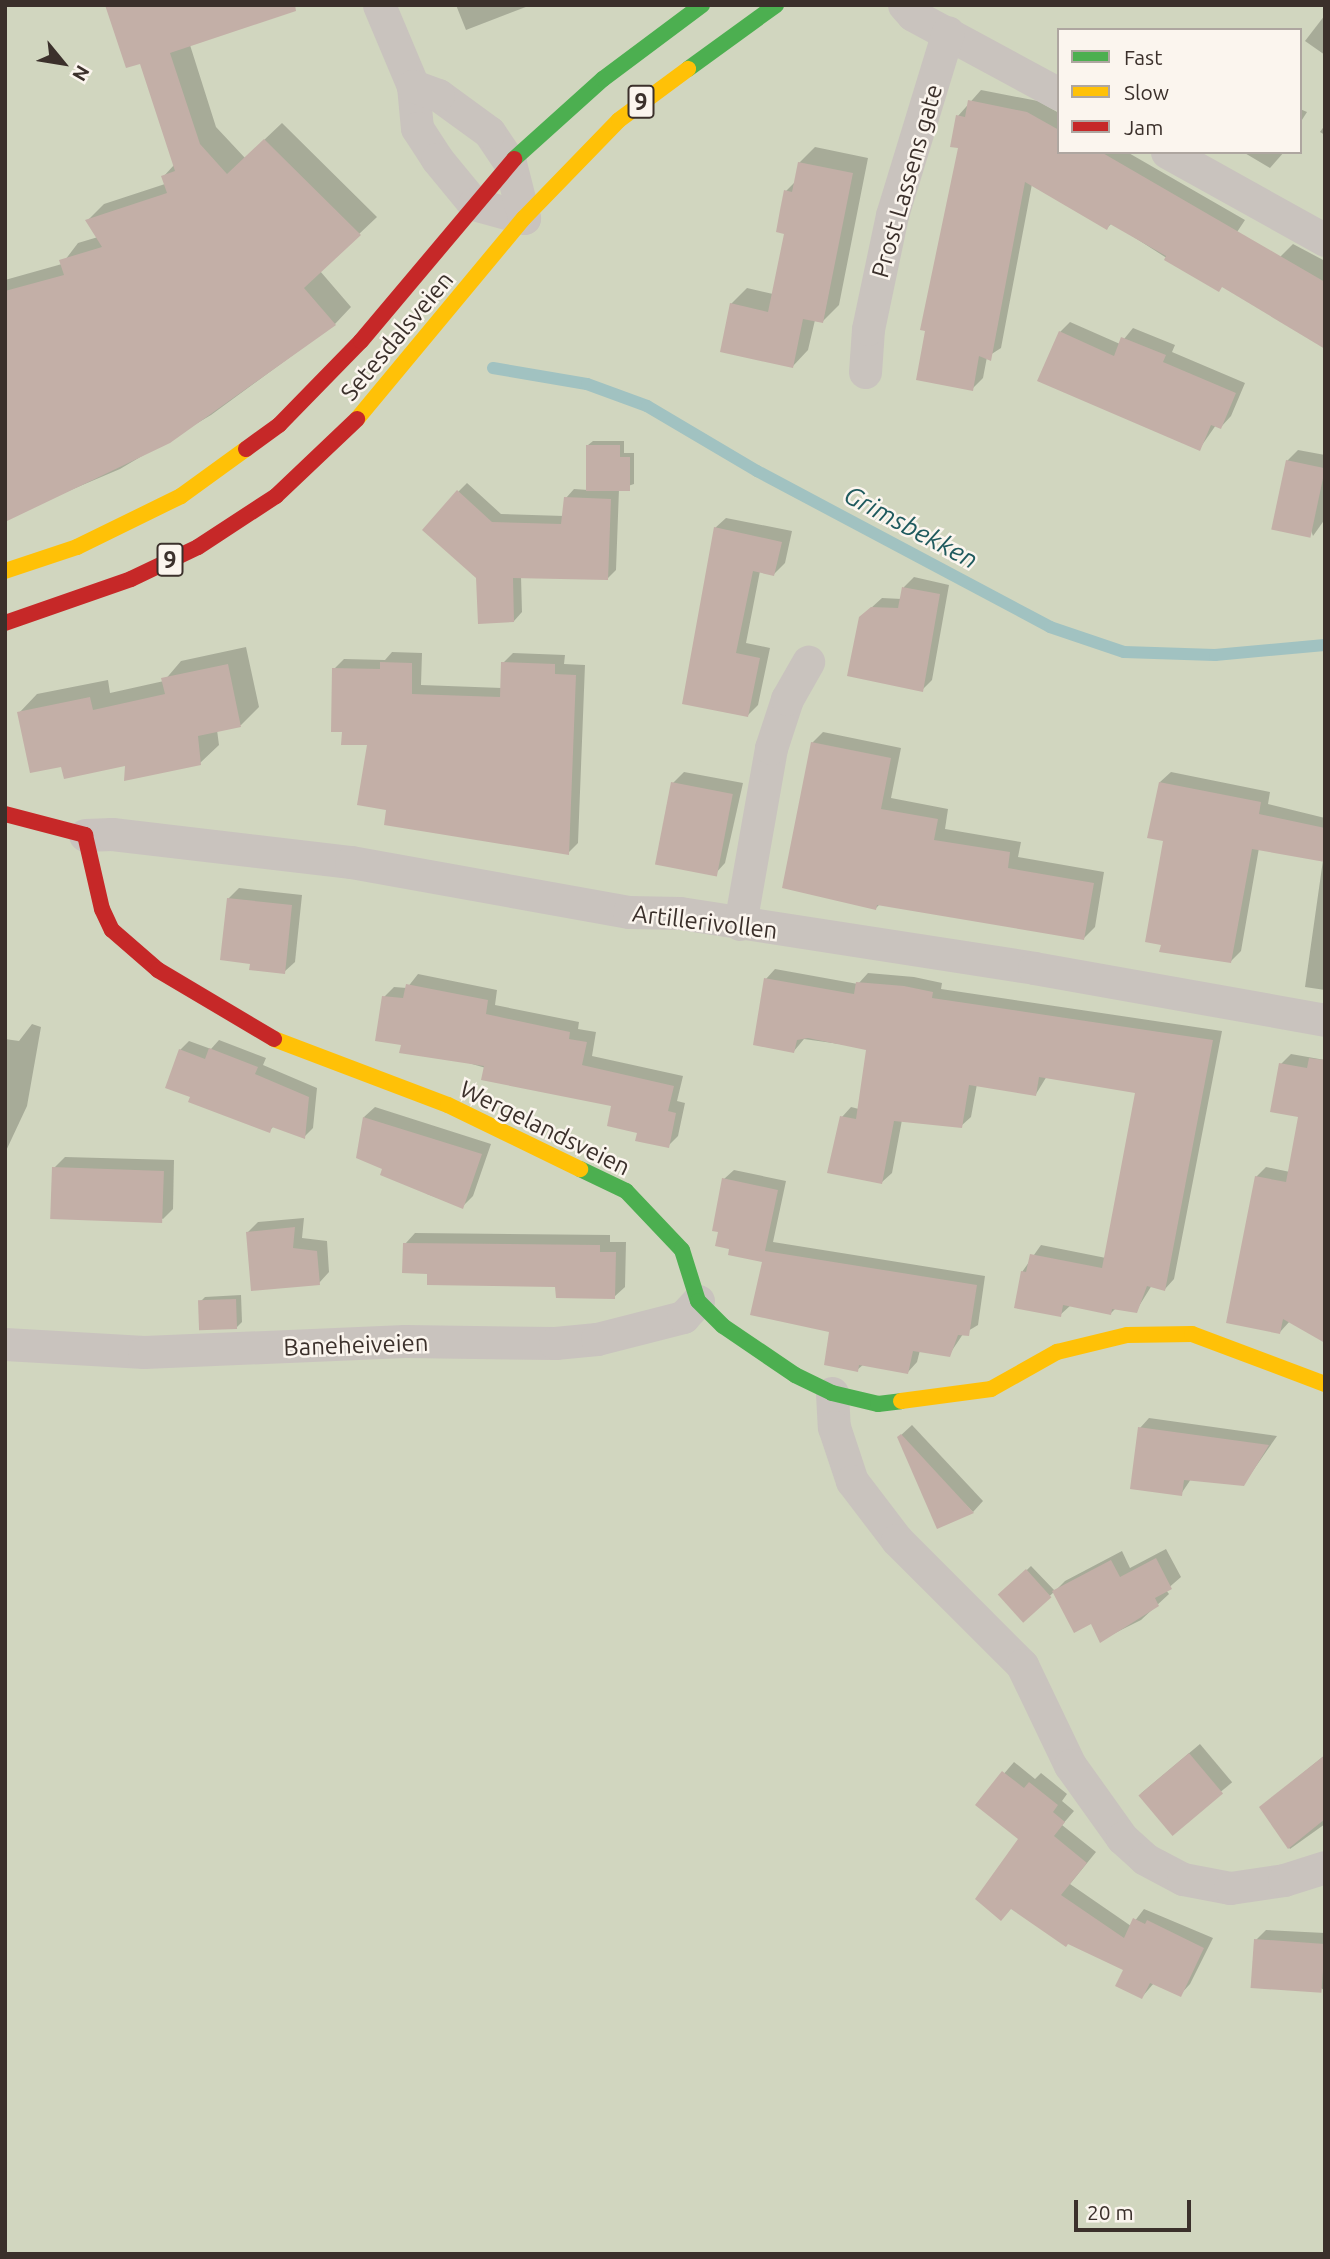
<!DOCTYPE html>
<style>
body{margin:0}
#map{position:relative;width:1330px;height:2259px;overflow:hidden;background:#f0ebe5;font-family:Ubuntu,sans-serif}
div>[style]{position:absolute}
.green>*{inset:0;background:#d1d6bf}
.shadow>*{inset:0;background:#0003;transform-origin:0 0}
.stream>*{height:12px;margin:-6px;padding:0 6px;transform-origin:6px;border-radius:6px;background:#a1c2c1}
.building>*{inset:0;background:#c3afa7;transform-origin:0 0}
.street>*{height:33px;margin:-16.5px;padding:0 16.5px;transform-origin:16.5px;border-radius:16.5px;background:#c9c3be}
.fast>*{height:16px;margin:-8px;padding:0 8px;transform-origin:8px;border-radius:8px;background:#4caf50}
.slow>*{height:16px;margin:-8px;padding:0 8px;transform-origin:8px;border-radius:8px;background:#ffc107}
.jam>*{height:16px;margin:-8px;padding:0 8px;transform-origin:8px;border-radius:8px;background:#c62828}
span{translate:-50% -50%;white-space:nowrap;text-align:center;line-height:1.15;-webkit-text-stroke:5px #fbf5ee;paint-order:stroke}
.shield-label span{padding:2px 5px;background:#fbf5ee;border:2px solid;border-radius:5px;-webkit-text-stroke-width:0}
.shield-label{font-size:23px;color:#3b302b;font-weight:700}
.street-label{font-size:24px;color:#3b302b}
.water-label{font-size:26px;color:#1f5a5e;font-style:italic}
.frame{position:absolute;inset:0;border:7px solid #3b302b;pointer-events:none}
.legend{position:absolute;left:1057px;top:28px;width:245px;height:126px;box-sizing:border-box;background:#fbf5ee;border:2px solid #aea6a0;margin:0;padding:9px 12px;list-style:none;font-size:21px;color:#3b302b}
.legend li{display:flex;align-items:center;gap:14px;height:35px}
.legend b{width:35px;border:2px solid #aea6a0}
.north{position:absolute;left:28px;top:28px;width:70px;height:70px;-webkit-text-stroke:5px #fbf5ee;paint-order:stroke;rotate:120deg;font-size:19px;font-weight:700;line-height:28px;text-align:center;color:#3b302b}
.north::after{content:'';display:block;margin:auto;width:24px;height:32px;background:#3b302b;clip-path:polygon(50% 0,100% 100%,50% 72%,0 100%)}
.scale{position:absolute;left:1074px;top:2200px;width:117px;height:32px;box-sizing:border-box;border:4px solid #3b302b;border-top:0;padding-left:9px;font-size:21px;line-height:24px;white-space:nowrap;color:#3b302b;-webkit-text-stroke:5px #fbf5ee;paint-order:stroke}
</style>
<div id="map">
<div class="green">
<i style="clip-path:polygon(evenodd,5px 5px,1325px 5px,1325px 2254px,5px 2254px,5px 5px,1059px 30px,1300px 30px,1300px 152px,1059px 152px,1059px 30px)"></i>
</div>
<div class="shadow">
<i style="clip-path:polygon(106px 5px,301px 5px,190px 45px,216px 127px,245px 158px,282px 123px,377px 217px,320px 271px,351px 307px,335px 324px,211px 415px,120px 469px,5px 518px,5px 280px,62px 264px,78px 243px,98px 237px,87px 221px,104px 204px,165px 184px,163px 177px,174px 165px,141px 61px)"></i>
<i style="clip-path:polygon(456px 5px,531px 5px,466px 30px)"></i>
<i style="clip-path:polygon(1325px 15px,1325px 55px,1305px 41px)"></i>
<i style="clip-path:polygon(981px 90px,1038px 101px,1059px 113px,1059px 152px,1127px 152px,1245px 220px,1204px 282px,1112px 223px,1107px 228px,1032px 184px,1001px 348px,987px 357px,983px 378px,972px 389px,958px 116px)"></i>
<i style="clip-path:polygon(1300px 109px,1307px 112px,1300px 123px)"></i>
<i style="clip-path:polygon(1325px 125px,1325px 135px,1320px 132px)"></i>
<i style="clip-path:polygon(815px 147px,868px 158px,839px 305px,823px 321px,815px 320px,808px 350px,793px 366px,731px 304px,747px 288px,773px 294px,786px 232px,786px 191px,796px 181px,799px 163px)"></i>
<i style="clip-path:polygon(1243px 152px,1284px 152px,1270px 168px)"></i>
<i style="clip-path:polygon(1293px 244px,1325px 261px,1325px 347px,1280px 257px)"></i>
<i style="clip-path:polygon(1070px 322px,1120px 344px,1133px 328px,1175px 345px,1172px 352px,1245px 383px,1231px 416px,1221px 427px,1216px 425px,1200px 448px,1060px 332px)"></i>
<i style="clip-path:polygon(593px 441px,624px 441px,624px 453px,634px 453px,634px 484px,619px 489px,616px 570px,608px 578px,521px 576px,522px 612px,514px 621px,477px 577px,458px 492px,467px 483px,501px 514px,564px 516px,566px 498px,574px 489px,588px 490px,588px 445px)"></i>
<i style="clip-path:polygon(1298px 450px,1325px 455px,1325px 519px,1313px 536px,1287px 461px)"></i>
<i style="clip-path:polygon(726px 518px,792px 531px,785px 563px,774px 574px,760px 571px,746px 643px,770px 648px,758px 705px,747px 716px,684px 703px,715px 528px)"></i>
<i style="clip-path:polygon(914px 577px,949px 585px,932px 680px,922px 690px,871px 608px,882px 598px,902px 599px,904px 587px)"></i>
<i style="clip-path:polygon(246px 647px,259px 707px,241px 725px,217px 730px,219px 745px,200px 763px,63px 765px,19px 713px,37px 694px,108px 680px,110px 693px,164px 681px,181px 661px)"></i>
<i style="clip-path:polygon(392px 652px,422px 653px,421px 685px,502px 688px,503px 663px,513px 653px,565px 655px,564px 664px,585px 665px,578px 843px,568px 853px,388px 809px,369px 743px,343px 730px,334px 669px,344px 659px,385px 660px)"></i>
<i style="clip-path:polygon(823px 732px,901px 748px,891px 798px,948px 809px,945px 829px,1021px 842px,1018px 857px,1104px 872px,1095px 927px,1084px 938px,880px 904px,876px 908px,812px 743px)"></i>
<i style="clip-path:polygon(684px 772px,743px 783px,725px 863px,715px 874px,673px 783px)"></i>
<i style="clip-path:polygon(1171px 772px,1270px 792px,1268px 804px,1325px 818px,1325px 990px,1305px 987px,1323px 860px,1259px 848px,1241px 951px,1230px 962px,1165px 840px,1160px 782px)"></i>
<i style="clip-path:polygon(239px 888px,302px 895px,295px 962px,284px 972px,252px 962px,228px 899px)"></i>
<i style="clip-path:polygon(775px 969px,858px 984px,868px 973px,914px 977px,942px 983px,941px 989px,1222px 1031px,1174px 1279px,1165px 1289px,1152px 1285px,1136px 1311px,1116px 1308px,1111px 1313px,1071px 1305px,1060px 1315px,1022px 1272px,1041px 1245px,1106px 1258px,1137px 1091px,1047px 1076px,1036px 1094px,977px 1084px,971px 1117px,961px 1126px,902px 1120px,892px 1173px,882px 1182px,842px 1117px,851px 1107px,859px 1109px,868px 1048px,804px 1039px,794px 1051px,766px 979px)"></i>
<i style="clip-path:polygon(418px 974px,497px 990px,495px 1005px,579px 1022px,578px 1029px,596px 1032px,592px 1056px,683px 1076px,677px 1101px,685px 1103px,678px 1136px,668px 1146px,639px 1131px,613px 1105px,403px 1044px,384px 997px,394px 987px,407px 988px)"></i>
<i style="clip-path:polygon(32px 1024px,41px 1027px,27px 1106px,5px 1153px,5px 1039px,19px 1041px)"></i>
<i style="clip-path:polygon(219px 1040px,266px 1058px,263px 1065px,317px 1088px,313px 1128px,304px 1137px,274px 1126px,269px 1131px,193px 1096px,180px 1050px,189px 1041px,211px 1049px)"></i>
<i style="clip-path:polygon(1291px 1054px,1325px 1060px,1325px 1200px,1290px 1321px,1280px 1332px,1256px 1177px,1266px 1167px,1290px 1172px,1300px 1116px,1281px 1064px)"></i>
<i style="clip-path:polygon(375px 1107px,491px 1144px,473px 1196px,462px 1207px,427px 1194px,428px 1191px,384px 1168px,364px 1117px)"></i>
<i style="clip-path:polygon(65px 1157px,174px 1160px,173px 1209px,163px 1219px,54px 1168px)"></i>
<i style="clip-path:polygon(734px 1170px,786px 1181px,773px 1242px,985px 1276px,978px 1325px,963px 1334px,949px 1355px,920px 1350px,917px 1362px,908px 1372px,864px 1364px,857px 1370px,831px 1331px,764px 1261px,724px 1179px)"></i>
<i style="clip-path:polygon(304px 1218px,302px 1238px,327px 1241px,329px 1272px,319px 1283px,248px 1232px,258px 1222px)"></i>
<i style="clip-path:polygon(415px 1233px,610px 1235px,610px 1242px,626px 1242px,625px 1287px,614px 1297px,557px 1285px,429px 1272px,405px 1244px)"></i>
<i style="clip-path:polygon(241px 1295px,242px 1322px,237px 1327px,200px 1302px,205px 1297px)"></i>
<i style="clip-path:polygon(1149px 1418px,1277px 1436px,1243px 1485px,1191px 1479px,1181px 1494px,1140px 1428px)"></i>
<i style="clip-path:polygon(912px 1425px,983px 1501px,973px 1512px,899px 1437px)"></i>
<i style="clip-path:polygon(1166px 1549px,1181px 1577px,1166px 1590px,1169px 1594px,1141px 1620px,1101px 1640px,1092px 1622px,1055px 1591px,1024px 1620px,1001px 1595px,1031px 1566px,1055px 1591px,1065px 1581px,1122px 1551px,1130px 1568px)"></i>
<i style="left:1200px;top:1744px;width:50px;height:77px;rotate:50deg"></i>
<i style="clip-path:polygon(1325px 1755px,1325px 1824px,1290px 1849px,1261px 1807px)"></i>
<i style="clip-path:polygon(1014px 1762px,1035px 1779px,1041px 1773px,1067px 1794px,1062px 1801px,1074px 1811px,1062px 1825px,1096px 1852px,1070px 1884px,1131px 1926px,1144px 1909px,1213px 1938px,1190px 1984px,1180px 1995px,1154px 1983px,1142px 1997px,1125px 1969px,1068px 1942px,1020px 1839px,978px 1804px)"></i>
<i style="clip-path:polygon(1266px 1930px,1325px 1933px,1325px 1991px,1256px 1940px)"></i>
</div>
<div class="stream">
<i style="left:493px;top:368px;width:95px;rotate:9.7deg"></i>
<i style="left:587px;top:384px;width:64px;rotate:20.1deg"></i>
<i style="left:647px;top:406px;width:128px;rotate:30.6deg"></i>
<i style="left:757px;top:471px;width:332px;rotate:28deg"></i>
<i style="left:1050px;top:627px;width:78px;rotate:18.7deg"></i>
<i style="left:1124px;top:652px;width:91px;rotate:1.9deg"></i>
<i style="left:1215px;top:655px;width:110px;rotate:-5.2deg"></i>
</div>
<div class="building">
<i style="clip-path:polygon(105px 5px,295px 5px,296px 11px,170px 53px,200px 144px,227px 174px,264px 139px,361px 235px,304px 288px,336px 325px,170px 443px,5px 522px,5px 291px,64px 275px,59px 260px,102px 247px,85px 220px,167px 193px,161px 176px,175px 171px,140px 64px,126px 68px)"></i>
<i style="clip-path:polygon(968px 100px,1027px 112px,1059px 130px,1059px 152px,1101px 152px,1325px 282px,1325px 349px,1222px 287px,1219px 292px,1164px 260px,1166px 256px,1110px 224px,1107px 230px,1025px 182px,991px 361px,979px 356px,973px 391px,916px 380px,925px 331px,920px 330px,958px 148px,950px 147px,956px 115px,965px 117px)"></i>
<i style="clip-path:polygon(798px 162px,853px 173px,823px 323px,803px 319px,793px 368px,720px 352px,730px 303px,768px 312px,784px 234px,776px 232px,780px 210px,784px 190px,792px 192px)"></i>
<i style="clip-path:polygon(1059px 331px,1114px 356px,1121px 337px,1166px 355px,1163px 362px,1236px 393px,1221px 429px,1211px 425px,1200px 451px,1037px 381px)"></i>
<i style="clip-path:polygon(586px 445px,620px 445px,620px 457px,630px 457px,630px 491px,586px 491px)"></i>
<i style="left:1286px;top:460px;width:40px;height:71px;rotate:12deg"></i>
<i style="clip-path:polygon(457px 490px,492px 522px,561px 524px,564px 497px,611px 499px,608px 580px,513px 578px,514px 622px,478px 624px,476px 578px,422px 530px)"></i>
<i style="clip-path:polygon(714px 527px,782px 542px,774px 576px,753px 571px,736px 653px,760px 658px,748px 717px,682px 704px)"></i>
<i style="clip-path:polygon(902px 587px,940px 594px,923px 692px,847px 676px,859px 617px,871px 607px,898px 608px)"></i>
<i style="clip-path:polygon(380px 662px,412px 663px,412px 694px,500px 697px,501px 662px,555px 664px,555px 674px,576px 675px,569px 855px,384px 825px,386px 810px,357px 805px,367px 745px,341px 745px,342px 732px,331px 732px,332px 668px,380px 669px)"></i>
<i style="clip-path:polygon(228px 664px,241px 727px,198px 736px,201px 765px,124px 781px,125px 766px,64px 779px,61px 767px,30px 773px,17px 712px,90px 697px,93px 710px,165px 694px,161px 678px)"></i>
<i style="clip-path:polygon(811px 742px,891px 758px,881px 809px,938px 819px,934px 840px,1010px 852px,1008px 868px,1094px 883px,1084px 940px,877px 905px,876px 910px,782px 888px)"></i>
<i style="left:671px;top:782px;width:63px;height:84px;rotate:11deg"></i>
<i style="clip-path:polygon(1159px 782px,1261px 802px,1259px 814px,1325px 828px,1325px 862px,1252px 849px,1231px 963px,1159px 952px,1161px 945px,1145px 942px,1163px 841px,1147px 838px)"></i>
<i style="clip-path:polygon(227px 898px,292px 905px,285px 974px,249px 970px,250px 964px,220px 960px)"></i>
<i style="clip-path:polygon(764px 978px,854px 994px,856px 982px,904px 986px,933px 992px,932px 998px,1213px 1040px,1165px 1291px,1147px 1286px,1137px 1313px,1112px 1309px,1111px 1315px,1063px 1305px,1061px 1317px,1014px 1308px,1021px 1271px,1026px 1272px,1030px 1254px,1102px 1268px,1135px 1093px,1039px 1077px,1036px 1096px,969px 1085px,962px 1128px,894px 1121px,882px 1184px,827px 1173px,840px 1116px,856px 1119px,866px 1050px,808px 1038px,797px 1040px,794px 1053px,753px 1045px)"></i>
<i style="clip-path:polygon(406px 984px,488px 1000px,486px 1014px,570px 1032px,569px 1039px,587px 1042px,582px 1065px,674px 1086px,668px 1111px,676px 1113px,669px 1148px,635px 1141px,637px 1133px,607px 1126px,611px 1106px,481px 1080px,484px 1066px,399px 1053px,401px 1045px,375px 1041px,382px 996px,403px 998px)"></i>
<i style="clip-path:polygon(209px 1048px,258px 1067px,255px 1074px,309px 1097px,305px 1139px,272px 1127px,270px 1133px,188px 1102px,190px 1097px,165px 1088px,179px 1049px,205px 1059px)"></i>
<i style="clip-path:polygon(1309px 1058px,1325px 1060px,1325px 1343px,1283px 1319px,1280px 1334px,1226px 1323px,1255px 1176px,1286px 1182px,1298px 1117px,1270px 1112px,1279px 1063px,1307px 1068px)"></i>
<i style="clip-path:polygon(363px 1117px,482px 1154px,463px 1209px,380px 1175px,382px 1169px,356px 1158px)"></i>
<i style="left:52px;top:1167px;width:112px;height:52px;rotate:2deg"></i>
<i style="clip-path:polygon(722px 1178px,778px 1190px,765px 1251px,977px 1285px,969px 1336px,958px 1335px,950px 1357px,913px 1351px,908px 1374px,859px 1365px,858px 1372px,824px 1365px,829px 1332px,750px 1315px,762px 1262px,728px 1255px,729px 1249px,715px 1246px,718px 1232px,712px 1231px)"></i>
<i style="clip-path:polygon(295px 1227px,293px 1248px,317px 1251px,320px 1285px,251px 1291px,246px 1232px)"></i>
<i style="clip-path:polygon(403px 1243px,600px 1245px,600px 1252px,616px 1252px,615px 1299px,556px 1298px,555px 1287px,427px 1285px,427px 1274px,402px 1273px)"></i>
<i style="left:236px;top:1299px;width:30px;height:38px;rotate:88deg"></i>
<i style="clip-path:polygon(1138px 1427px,1269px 1445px,1244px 1486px,1184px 1480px,1182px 1496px,1130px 1489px)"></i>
<i style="clip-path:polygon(901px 1434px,974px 1513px,937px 1529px,897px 1437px)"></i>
<i style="clip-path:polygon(1156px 1558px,1172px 1589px,1155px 1598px,1159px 1606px,1100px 1643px,1091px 1624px,1074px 1633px,1052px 1591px,1111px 1560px,1120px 1577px)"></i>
<i style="left:1026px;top:1569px;width:38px;height:38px;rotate:48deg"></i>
<i style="left:1189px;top:1753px;width:53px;height:66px;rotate:50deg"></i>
<i style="clip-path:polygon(1325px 1755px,1325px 1819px,1288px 1849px,1259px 1807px)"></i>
<i style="clip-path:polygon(1002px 1771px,1024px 1788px,1029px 1782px,1058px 1805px,1053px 1812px,1065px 1822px,1054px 1836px,1087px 1863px,1061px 1895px,1124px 1938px,1133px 1918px,1145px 1924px,1147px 1920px,1204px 1948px,1181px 1997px,1150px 1983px,1142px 1999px,1115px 1986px,1123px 1970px,1068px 1944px,1066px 1947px,1011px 1909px,1001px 1921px,975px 1899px,1018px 1839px,975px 1805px)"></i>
<i style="left:1254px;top:1939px;width:71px;height:49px;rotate:4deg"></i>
</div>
<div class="street">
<i style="left:379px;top:5px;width:88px;rotate:67.2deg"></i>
<i style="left:413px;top:86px;width:42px;rotate:84.6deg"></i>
<i style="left:417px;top:128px;width:37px;rotate:57deg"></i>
<i style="left:437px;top:159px;width:58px;rotate:50.6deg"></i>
<i style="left:474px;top:204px;width:52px;rotate:15.6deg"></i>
<i style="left:524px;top:218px;width:57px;rotate:-104.3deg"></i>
<i style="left:510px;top:163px;width:37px;rotate:-124deg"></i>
<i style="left:489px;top:132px;width:63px;rotate:-144deg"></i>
<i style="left:438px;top:95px;width:27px;rotate:-160deg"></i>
<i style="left:904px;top:5px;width:13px;rotate:48deg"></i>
<i style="left:913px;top:15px;width:166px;rotate:28.4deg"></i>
<i style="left:1167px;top:152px;width:181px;rotate:29.1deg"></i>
<i style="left:865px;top:372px;width:43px;rotate:-86deg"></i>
<i style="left:868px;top:329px;width:116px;rotate:-78.1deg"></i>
<i style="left:892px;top:215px;width:191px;rotate:-73deg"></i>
<i style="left:85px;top:835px;width:27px;rotate:-2deg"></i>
<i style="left:112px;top:834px;width:241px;rotate:6.7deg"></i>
<i style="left:351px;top:862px;width:282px;rotate:10.2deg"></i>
<i style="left:629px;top:912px;width:51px;rotate:1.1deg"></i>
<i style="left:680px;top:913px;width:358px;rotate:8.8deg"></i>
<i style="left:1034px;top:968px;width:296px;rotate:10.1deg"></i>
<i style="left:740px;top:924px;width:179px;rotate:-80deg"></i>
<i style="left:771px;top:748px;width:52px;rotate:-71.9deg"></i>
<i style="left:787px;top:699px;width:43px;rotate:-60.4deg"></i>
<i style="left:5px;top:1344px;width:139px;rotate:3.3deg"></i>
<i style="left:144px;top:1352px;width:261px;rotate:-2.4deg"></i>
<i style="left:405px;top:1341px;width:150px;rotate:0.8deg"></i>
<i style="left:555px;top:1343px;width:42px;rotate:-5.4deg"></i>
<i style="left:597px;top:1339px;width:89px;rotate:-14.3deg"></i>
<i style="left:683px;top:1317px;width:22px;rotate:-47deg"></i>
<i style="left:832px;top:1393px;width:34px;rotate:87deg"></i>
<i style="left:834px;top:1427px;width:57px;rotate:71.6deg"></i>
<i style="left:852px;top:1481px;width:74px;rotate:52.7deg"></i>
<i style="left:897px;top:1540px;width:177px;rotate:45deg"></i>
<i style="left:1022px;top:1665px;width:111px;rotate:64.4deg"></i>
<i style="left:1070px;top:1765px;width:90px;rotate:54.5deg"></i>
<i style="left:1122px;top:1838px;width:31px;rotate:42deg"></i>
<i style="left:1145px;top:1859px;width:43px;rotate:27.8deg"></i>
<i style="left:1183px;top:1879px;width:48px;rotate:10.8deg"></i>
<i style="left:1230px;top:1888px;width:55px;rotate:-8.4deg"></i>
<i style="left:1284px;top:1880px;width:43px;rotate:-17.6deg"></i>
</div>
<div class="fast">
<i style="left:688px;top:69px;width:109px;rotate:-36deg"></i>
<i style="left:514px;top:159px;width:120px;rotate:-42deg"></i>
<i style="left:603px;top:79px;width:124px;rotate:-36.8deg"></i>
<i style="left:580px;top:1169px;width:51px;rotate:25.6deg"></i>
<i style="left:626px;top:1191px;width:81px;rotate:46.5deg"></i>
<i style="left:682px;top:1250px;width:53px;rotate:72.6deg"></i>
<i style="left:698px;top:1301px;width:35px;rotate:45deg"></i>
<i style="left:723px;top:1326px;width:87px;rotate:34.2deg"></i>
<i style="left:795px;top:1375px;width:41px;rotate:25.9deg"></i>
<i style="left:832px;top:1393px;width:47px;rotate:13.4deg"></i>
<i style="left:878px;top:1404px;width:23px;rotate:-7deg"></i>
</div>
<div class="slow">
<i style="left:357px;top:419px;width:261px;rotate:-50.3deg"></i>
<i style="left:524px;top:218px;width:136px;rotate:-45.9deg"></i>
<i style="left:619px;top:120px;width:86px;rotate:-36.5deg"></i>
<i style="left:5px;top:571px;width:76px;rotate:-18.4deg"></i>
<i style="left:77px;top:547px;width:116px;rotate:-26.1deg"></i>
<i style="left:181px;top:496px;width:80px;rotate:-35.9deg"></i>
<i style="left:274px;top:1039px;width:186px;rotate:20.8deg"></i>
<i style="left:448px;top:1105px;width:147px;rotate:25.9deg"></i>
<i style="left:901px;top:1401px;width:91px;rotate:-7.6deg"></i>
<i style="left:991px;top:1389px;width:76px;rotate:-29.3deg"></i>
<i style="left:1057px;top:1352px;width:72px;rotate:-13.7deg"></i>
<i style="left:1127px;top:1335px;width:65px;rotate:-0.9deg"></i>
<i style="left:1192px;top:1334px;width:142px;rotate:20.6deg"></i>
</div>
<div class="jam">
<i style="left:246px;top:449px;width:41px;rotate:-36deg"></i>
<i style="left:279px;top:425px;width:117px;rotate:-45.7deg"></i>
<i style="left:361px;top:341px;width:238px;rotate:-49.9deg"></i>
<i style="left:5px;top:623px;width:133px;rotate:-19.2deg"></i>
<i style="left:131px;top:579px;width:74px;rotate:-25.5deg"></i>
<i style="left:198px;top:547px;width:93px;rotate:-33.2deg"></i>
<i style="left:276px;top:496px;width:112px;rotate:-43.5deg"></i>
<i style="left:5px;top:814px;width:83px;rotate:14.7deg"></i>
<i style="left:85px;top:835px;width:76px;rotate:77.1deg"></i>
<i style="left:102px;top:909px;width:23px;rotate:65deg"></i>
<i style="left:112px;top:930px;width:61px;rotate:41deg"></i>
<i style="left:158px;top:970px;width:135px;rotate:30.7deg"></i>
</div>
<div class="shield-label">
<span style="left:641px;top:102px">9</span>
<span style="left:170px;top:560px">9</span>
</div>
<div class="street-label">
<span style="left:907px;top:181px;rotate:-74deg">Prost Lassens gate</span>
<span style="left:397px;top:336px;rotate:-50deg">Setesdalsveien</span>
<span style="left:705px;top:922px;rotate:7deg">Artillerivollen</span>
<span style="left:545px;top:1128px;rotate:26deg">Wergelandsveien</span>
<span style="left:356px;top:1345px;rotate:-2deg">Baneheiveien</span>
</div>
<div class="water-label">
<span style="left:911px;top:527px;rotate:28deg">Grimsbekken</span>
</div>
<div class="frame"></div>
<ul class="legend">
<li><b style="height:9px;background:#4caf50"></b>Fast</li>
<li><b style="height:9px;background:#ffc107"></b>Slow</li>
<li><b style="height:9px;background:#c62828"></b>Jam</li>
</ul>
<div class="north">N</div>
<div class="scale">20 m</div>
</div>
